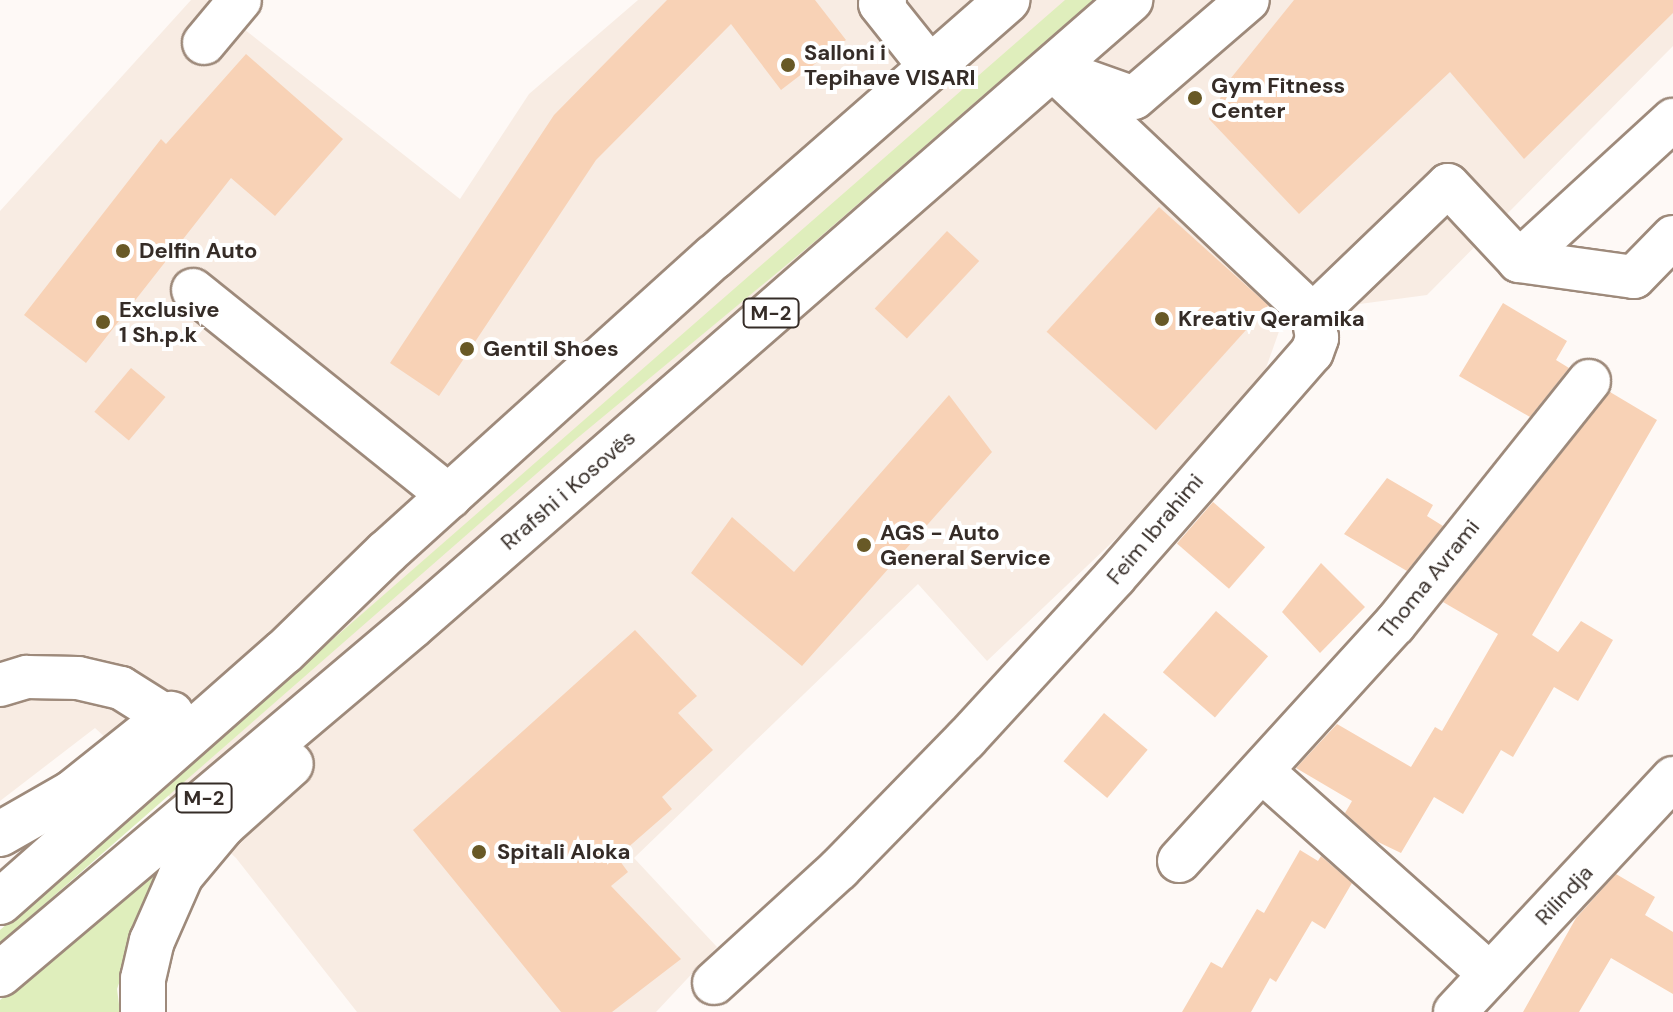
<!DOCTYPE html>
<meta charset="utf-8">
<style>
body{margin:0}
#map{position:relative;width:1673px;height:1012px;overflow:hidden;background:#fef9f6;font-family:"DM Sans",sans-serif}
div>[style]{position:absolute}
.built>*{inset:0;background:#f8ece3}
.green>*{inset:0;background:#dfeebc}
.building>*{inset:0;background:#f8d2b6;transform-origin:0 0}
.roads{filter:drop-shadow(2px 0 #9e8a7b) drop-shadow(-2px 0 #9e8a7b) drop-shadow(0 2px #9e8a7b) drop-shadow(0 -2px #9e8a7b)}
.minor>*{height:42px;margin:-21px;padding:0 21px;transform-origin:21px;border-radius:21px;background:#fff}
.highway>*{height:44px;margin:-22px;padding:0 22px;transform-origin:22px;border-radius:22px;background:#fff}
.dots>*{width:22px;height:22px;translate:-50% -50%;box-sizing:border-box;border:4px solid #fff;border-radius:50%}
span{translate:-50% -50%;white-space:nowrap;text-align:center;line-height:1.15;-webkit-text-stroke:8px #fff;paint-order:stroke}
.shield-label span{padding:2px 6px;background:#fff;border:2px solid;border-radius:6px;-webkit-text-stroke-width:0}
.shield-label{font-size:20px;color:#352c27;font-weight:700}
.poi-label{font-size:22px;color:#352c27;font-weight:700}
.left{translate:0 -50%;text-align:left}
.street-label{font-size:22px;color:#352c27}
</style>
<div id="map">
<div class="built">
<i style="clip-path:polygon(191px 0,207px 0,460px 199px,529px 94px,638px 0,1673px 0,1673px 46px,1427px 295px,1352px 305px,1294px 289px,1261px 382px,1164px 493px,987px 661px,918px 584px,634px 858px,717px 947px,656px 1012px,357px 1012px,236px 858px,95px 728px,0 801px,0 211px)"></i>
</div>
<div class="green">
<i style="clip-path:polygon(1065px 0,1093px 0,813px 243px,575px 440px,0 943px,0 930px)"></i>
<i style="clip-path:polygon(179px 848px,143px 914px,117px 989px,120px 1012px,0 1012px,0 1000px)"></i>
</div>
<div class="building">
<i style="clip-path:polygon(667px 0,815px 0,846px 40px,781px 90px,731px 24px,596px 160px,439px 396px,390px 363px,554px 115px)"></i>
<i style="clip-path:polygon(1294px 0,1673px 0,1673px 13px,1524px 159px,1450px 72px,1299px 214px,1209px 119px,1231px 78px)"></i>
<i style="clip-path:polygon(246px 54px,343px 139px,275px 216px,231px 178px,86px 363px,24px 315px,161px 139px,166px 144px)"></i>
<i style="left:1159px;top:207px;width:147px;height:168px;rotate:42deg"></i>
<i style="left:947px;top:231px;width:44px;height:106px;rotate:43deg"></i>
<i style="clip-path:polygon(1503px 303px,1567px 341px,1556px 360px,1569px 368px,1530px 417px,1459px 376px)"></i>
<i style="left:131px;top:368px;width:45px;height:57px;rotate:40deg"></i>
<i style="clip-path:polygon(1610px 392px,1657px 420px,1532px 635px,1558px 652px,1581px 621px,1613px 640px,1578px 701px,1554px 687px,1513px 757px,1501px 750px,1463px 814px,1434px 797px,1401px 853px,1376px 841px,1345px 813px,1352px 801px,1296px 768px,1337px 724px,1411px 767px,1435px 727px,1442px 731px,1498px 634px,1443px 602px)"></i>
<i style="clip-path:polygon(949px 395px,992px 452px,802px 666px,691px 573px,732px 517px,794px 572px)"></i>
<i style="clip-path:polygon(1387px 478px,1433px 505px,1427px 516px,1443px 526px,1407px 571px,1344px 534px)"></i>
<i style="left:1213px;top:502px;width:69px;height:55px;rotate:41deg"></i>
<i style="clip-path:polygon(1321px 563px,1365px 607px,1320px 653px,1282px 612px)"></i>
<i style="left:1216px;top:611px;width:69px;height:81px;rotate:41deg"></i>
<i style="clip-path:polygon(635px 630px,697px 696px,678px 713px,713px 750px,662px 797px,672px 809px,617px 857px,628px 872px,611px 886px,681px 959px,612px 1012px,561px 1012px,413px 830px)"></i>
<i style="left:1104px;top:713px;width:57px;height:63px;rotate:40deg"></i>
<i style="clip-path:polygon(1300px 850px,1318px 861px,1321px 856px,1352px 883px,1325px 929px,1312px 921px,1276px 982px,1270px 978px,1251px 1012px,1182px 1012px,1211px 962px,1222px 968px,1257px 909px,1264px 913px)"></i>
<i style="clip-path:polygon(1616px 874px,1655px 897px,1645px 915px,1673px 932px,1673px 994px,1611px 958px,1579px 1012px,1523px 1012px,1576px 918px)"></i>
</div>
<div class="roads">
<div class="minor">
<i style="left:885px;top:0;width:6px;rotate:141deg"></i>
<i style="left:880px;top:4px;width:82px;rotate:51.4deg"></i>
<i style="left:204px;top:43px;width:56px;rotate:-50.1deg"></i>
<i style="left:1061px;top:72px;width:77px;rotate:19.6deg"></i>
<i style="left:1134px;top:98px;width:150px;rotate:-40.7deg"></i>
<i style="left:1519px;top:261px;width:209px;rotate:-42.5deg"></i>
<i style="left:193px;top:290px;width:330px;rotate:38.8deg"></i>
<i style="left:1313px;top:315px;width:187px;rotate:-43.9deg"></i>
<i style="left:1448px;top:185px;width:104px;rotate:46.9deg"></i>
<i style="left:1519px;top:261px;width:116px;rotate:7.9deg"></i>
<i style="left:1634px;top:277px;width:56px;rotate:-45.7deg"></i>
<i style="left:0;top:685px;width:28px;rotate:-17deg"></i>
<i style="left:27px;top:677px;width:51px;rotate:1.1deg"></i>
<i style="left:78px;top:678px;width:44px;rotate:13.1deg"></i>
<i style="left:121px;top:688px;width:54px;rotate:32.2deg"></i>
<i style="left:1263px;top:772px;width:304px;rotate:41.7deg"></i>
<i style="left:1179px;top:861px;width:321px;rotate:-47.7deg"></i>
<i style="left:1395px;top:624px;width:311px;rotate:-51.4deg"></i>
<i style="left:714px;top:983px;width:169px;rotate:-42.4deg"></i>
<i style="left:839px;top:869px;width:182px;rotate:-45.7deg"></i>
<i style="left:966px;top:739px;width:219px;rotate:-47.4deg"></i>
<i style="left:1114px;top:578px;width:300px;rotate:-48.8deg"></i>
<i style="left:1312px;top:352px;width:15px;rotate:-70deg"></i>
<i style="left:1317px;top:338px;width:23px;rotate:-100deg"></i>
<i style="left:1313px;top:315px;width:358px;rotate:-136.6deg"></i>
<i style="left:1455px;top:1012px;width:320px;rotate:-47deg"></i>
</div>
<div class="highway">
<i style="left:0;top:834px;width:83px;rotate:-29.7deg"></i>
<i style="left:72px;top:793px;width:127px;rotate:-38.6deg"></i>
<i style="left:0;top:902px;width:378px;rotate:-41.4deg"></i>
<i style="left:284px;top:652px;width:144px;rotate:-44.2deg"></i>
<i style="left:387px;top:552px;width:440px;rotate:-42.1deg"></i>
<i style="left:714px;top:257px;width:390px;rotate:-41.2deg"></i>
<i style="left:0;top:974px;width:539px;rotate:-40.19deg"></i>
<i style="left:412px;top:626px;width:953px;rotate:-41.08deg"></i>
<i style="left:143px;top:1012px;width:33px;rotate:-90deg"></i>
<i style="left:143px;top:979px;width:39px;rotate:-77deg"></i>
<i style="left:152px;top:941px;width:72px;rotate:-66.3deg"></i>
<i style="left:181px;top:875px;width:65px;rotate:-50deg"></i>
<i style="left:223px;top:825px;width:91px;rotate:-41.9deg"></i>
</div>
</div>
<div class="dots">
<i style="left:788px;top:65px;background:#685926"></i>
<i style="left:1195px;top:98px;background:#685926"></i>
<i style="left:123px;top:251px;background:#685926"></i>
<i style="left:1162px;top:319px;background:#685926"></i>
<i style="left:103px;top:322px;background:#685926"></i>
<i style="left:467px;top:349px;background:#685926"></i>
<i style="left:864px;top:545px;background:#685926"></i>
<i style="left:479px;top:852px;background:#685926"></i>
</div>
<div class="shield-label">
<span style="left:771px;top:313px">M-2</span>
<span style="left:204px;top:798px">M-2</span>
</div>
<div class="poi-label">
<span class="left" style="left:804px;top:65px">Salloni i<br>Tepihave VISARI</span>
<span class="left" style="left:1211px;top:98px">Gym Fitness<br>Center</span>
<span class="left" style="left:139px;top:251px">Delfin Auto</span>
<span class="left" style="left:119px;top:322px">Exclusive<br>1 Sh.p.k</span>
<span class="left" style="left:1178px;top:319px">Kreativ Qeramika</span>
<span class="left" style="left:483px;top:349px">Gentil Shoes</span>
<span class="left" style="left:880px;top:545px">AGS - Auto<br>General Service</span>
<span class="left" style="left:497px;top:852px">Spitali Aloka</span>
</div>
<div class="street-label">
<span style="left:568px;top:490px;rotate:-41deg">Rrafshi i Kosovës</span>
<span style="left:1155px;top:529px;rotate:-50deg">Feim Ibrahimi</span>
<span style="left:1429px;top:579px;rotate:-51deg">Thoma Avrami</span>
<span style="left:1564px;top:895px;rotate:-47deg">Rilindja</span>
</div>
</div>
